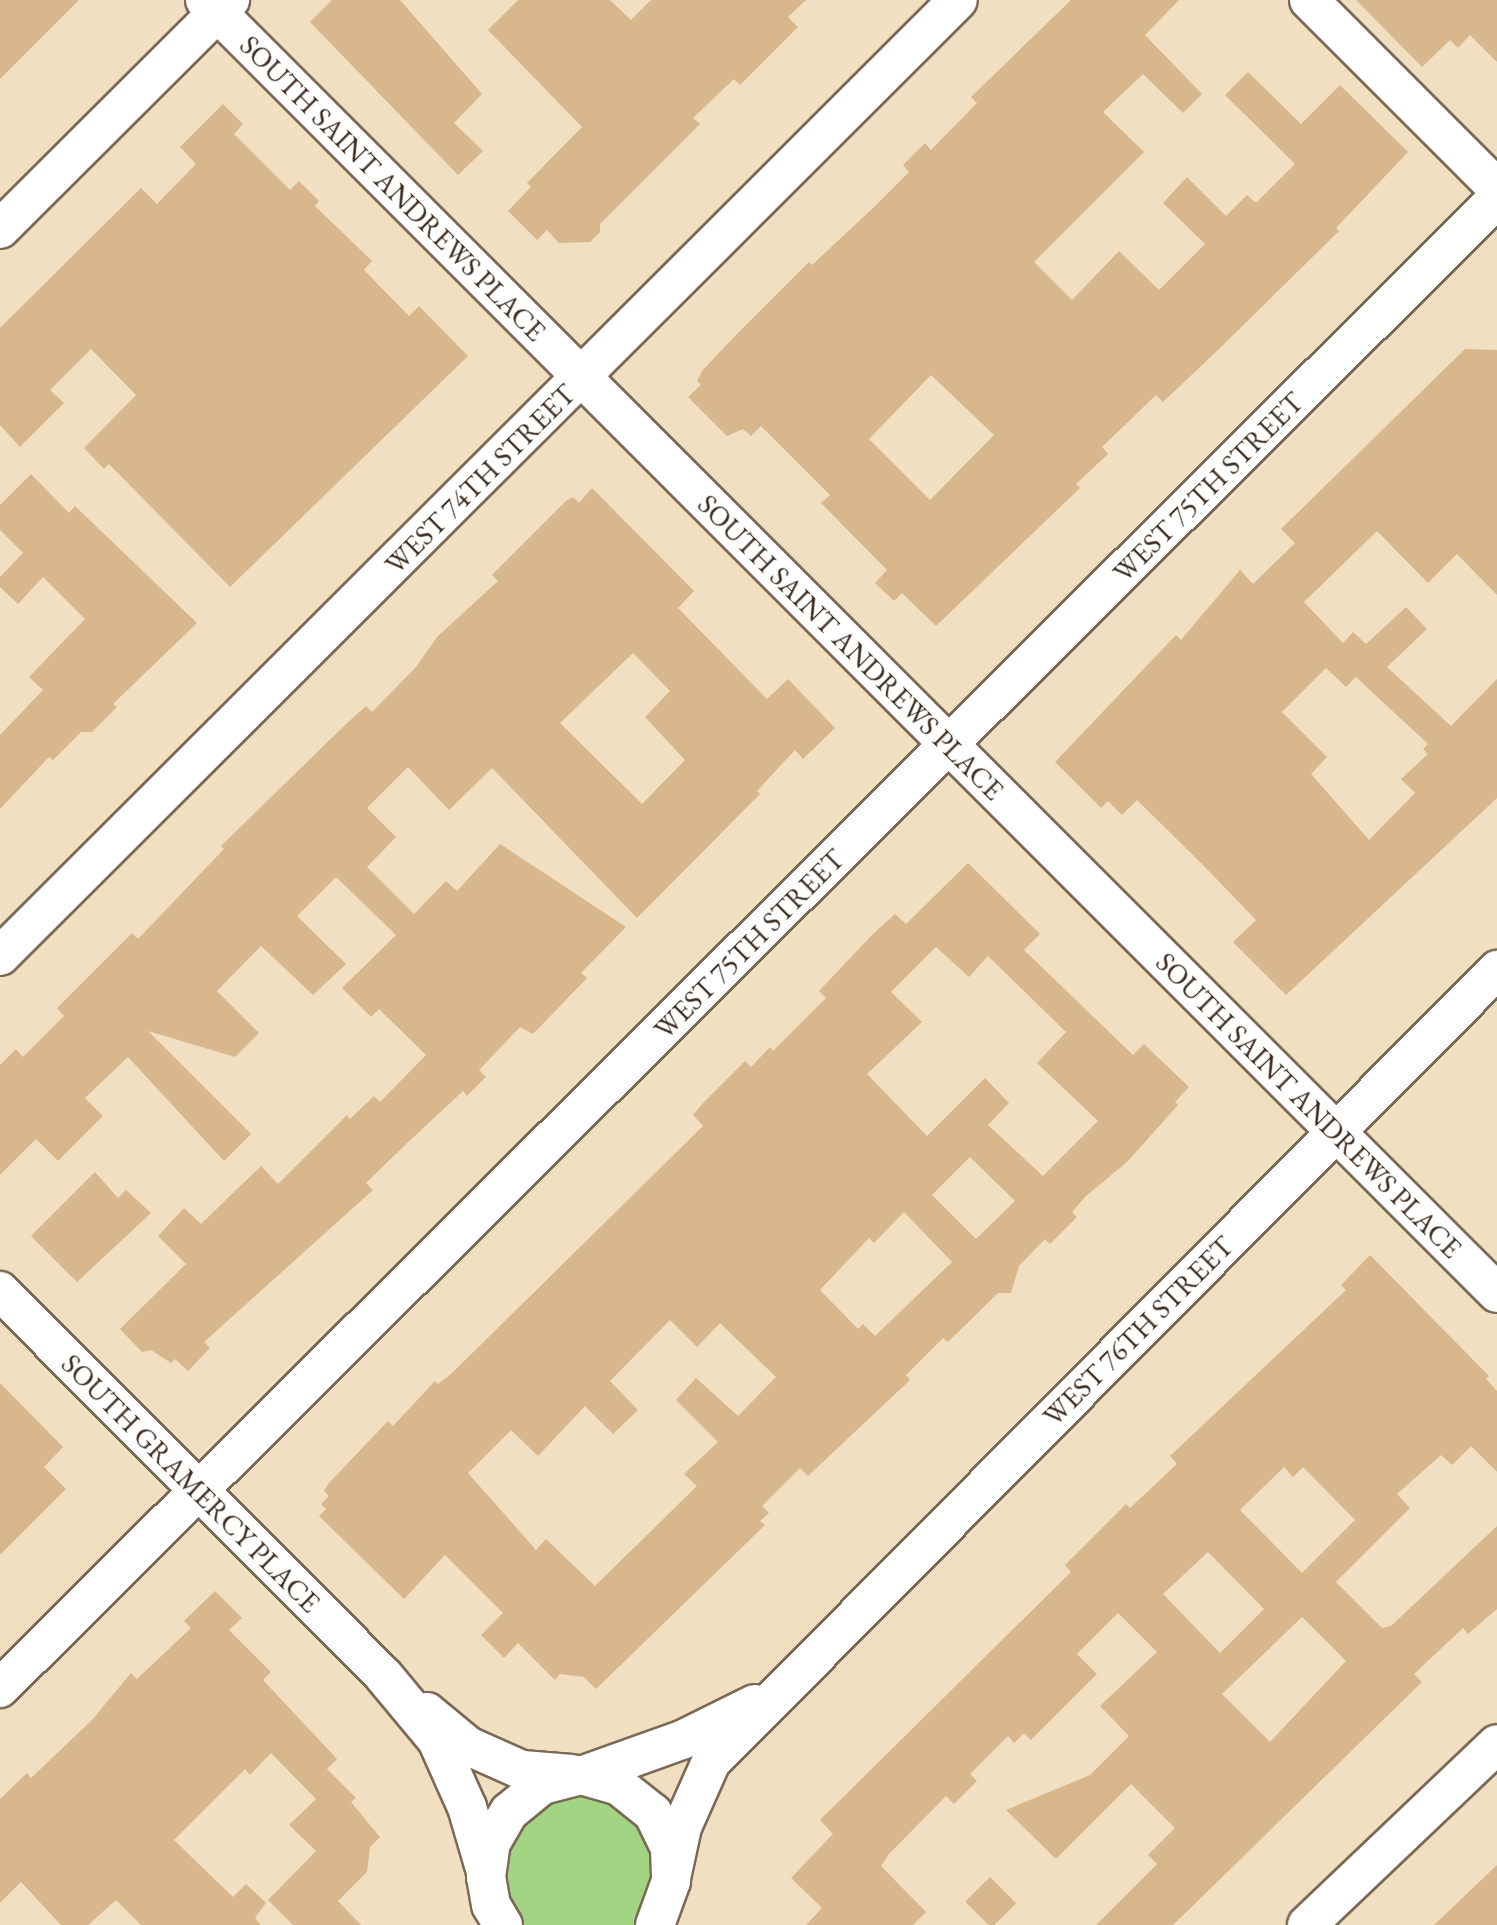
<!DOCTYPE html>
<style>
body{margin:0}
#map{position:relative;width:1497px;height:1925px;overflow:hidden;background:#f1dfc1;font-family:"EB Garamond",serif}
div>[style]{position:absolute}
.green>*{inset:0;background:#a2d483}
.building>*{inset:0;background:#d8b78c;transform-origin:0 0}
.roads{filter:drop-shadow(2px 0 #7b6957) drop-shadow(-2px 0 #7b6957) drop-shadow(0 2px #7b6957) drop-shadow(0 -2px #7b6957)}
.minor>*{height:38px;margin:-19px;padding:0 19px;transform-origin:19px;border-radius:19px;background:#fff}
span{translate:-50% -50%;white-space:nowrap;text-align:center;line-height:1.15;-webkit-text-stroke:6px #fff;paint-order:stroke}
.street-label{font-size:28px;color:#3b2a1e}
</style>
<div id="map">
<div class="green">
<i style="clip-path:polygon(549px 1790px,620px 1793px,662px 1856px,646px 1925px,511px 1925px,499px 1846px)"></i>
</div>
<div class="building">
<i style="clip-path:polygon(0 0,79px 0,0 79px)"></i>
<i style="clip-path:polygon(332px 0,400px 0,482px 94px,454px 123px,483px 151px,458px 175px,310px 22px)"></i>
<i style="clip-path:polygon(518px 0,610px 0,631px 20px,651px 0,806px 0,788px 17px,798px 27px,740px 85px,734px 79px,693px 118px,700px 124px,600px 224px,600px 232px,590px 242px,559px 243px,547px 230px,537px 240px,508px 211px,531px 187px,527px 183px,582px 127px,488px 30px)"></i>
<i style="clip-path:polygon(evenodd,1071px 0,1179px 0,1145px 35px,1202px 94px,1183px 113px,1143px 74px,1103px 112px,1144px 152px,1034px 262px,1072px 300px,1119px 251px,1159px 290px,1205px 244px,1163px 203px,1187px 177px,1226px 216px,1247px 195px,1256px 203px,1295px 164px,1225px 95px,1248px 72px,1301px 124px,1340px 85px,1408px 152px,1336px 228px,1339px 231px,1217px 351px,1163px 402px,1156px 395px,1102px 447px,1108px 454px,1076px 484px,1080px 488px,936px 626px,902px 593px,894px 601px,875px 583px,887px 570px,821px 503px,830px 495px,761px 426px,751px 436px,743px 429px,727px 436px,688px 397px,701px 385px,697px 381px,702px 371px,733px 338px,809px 262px,812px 265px,872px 209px,909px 172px,903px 165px,925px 143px,931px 150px,977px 103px,971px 97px,1071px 0,931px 375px,994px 435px,930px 500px,869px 439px,931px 375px)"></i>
<i style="clip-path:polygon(1356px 0,1497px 0,1497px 62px,1470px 35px,1458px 48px,1450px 40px,1422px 67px)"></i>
<i style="clip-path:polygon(223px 104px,243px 124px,234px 134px,290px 190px,299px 181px,319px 201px,315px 206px,372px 261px,364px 270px,409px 316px,419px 306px,468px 356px,230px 587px,109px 464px,104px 469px,84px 448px,136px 395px,91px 349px,50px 390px,64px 403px,20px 447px,0 425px,0 328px,141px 188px,157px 204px,196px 164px,180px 147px)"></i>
<i style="clip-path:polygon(evenodd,1465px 349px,1497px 350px,1497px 595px,1457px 554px,1428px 583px,1377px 531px,1304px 602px,1343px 643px,1353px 632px,1366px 644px,1406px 607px,1427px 629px,1387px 667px,1451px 726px,1497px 679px,1497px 798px,1286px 995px,1233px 942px,1256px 920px,1202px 864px,1137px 800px,1122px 815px,1108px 801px,1101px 808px,1055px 762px,1176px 635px,1181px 640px,1240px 570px,1253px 584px,1295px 543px,1281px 529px,1465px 349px,1326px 668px,1346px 687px,1356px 677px,1428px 744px,1423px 749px,1428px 754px,1401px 779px,1415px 793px,1369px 840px,1311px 774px,1327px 757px,1282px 712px,1326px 668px)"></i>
<i style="clip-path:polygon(31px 474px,69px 513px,75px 506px,197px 623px,113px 704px,117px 707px,92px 732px,81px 732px,53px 760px,49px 757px,0 809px,0 735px,43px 690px,29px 677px,85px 619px,43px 577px,18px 604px,0 587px,0 577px,23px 553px,0 530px,0 505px)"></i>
<i style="clip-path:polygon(evenodd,592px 488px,694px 591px,678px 608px,767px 699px,788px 679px,835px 728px,803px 759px,795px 750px,757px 791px,760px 794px,637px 918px,492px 768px,449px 810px,408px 767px,367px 808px,396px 837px,367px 867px,414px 914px,446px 881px,457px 891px,500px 844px,626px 927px,581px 973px,587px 978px,533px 1034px,520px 1027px,479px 1070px,486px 1077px,467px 1096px,463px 1091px,404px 1146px,366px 1183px,373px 1190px,204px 1342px,210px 1348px,188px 1371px,175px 1359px,171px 1363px,151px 1350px,142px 1352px,120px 1329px,186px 1264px,158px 1236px,184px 1208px,201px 1224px,261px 1166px,278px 1184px,347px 1115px,350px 1119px,374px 1096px,380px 1102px,426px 1055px,379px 1009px,371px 1017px,342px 988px,396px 935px,336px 877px,297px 916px,346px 964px,313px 995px,261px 946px,217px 991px,259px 1033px,235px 1057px,148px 1031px,251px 1134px,224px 1161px,128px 1057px,85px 1098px,103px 1116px,58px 1161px,36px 1139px,0 1175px,0 1065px,16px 1049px,23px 1057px,64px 1016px,57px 1008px,132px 933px,138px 939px,224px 849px,221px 846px,346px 724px,366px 706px,372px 712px,416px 667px,437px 637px,498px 581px,492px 575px,566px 501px,573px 497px,579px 503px,592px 488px,633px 653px,670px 691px,645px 717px,685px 760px,642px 804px,560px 723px,633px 653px)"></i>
<i style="clip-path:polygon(evenodd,968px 863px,1040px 934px,1024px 950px,1133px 1055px,1144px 1044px,1189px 1087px,1175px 1102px,1178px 1105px,1127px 1162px,1086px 1196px,1072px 1212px,1077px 1217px,1050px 1244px,1045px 1239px,1019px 1266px,1011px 1293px,998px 1293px,948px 1342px,943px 1338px,906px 1375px,910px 1380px,808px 1476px,800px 1468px,762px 1506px,769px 1513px,760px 1521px,765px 1525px,596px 1689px,584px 1677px,560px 1674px,555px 1680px,518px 1643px,504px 1658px,481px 1635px,503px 1613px,445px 1555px,404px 1599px,319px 1516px,326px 1509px,321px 1504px,329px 1496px,324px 1491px,329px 1483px,388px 1421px,393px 1426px,435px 1381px,438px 1384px,452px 1373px,703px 1126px,693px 1115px,705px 1101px,745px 1061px,751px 1067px,770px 1047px,773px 1051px,826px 998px,819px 991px,873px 934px,895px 914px,906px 924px,968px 863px,936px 947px,969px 977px,988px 956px,1066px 1032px,1037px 1063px,1098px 1121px,1043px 1176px,988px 1125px,1009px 1103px,985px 1078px,927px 1136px,867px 1074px,922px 1022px,891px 992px,936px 947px,968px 863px,970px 1157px,1015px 1201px,976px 1239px,932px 1195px,970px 1157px,968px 863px,904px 1212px,952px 1262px,875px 1336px,863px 1324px,858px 1329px,820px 1290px,869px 1238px,874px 1243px,904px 1212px,968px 863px,670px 1320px,697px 1347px,720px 1323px,776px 1377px,738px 1416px,696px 1378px,676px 1400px,718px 1442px,684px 1474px,697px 1486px,595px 1586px,546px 1539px,536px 1550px,468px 1473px,511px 1430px,538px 1456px,585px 1406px,613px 1434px,638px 1410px,610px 1381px,670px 1320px)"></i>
<i style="clip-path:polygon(95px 1172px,118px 1198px,126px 1190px,151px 1213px,77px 1282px,31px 1236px)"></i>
<i style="clip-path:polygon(evenodd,1370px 1255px,1489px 1376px,1486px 1379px,1497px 1391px,1497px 1472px,1471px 1446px,1452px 1465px,1441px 1455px,1397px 1494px,1410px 1508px,1336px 1582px,1382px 1628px,1391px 1626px,1497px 1526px,1497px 1609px,1468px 1634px,1463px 1628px,1414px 1674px,1422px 1682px,1173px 1925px,1096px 1925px,1157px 1864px,1148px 1855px,1175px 1828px,1131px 1784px,1056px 1859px,1006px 1810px,1090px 1775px,1129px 1736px,1100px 1706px,1157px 1652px,1118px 1613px,1077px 1654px,1097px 1674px,1031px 1740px,1024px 1733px,1014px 1743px,1008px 1736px,970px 1774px,977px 1781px,954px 1804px,946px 1796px,889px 1854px,881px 1866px,926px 1912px,913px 1925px,806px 1925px,822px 1908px,791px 1878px,833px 1834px,820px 1820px,1071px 1572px,1065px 1565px,1126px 1504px,1130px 1508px,1177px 1464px,1170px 1456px,1346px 1290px,1341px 1285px,1370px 1255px,1284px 1467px,1293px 1477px,1303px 1467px,1355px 1520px,1302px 1573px,1240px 1510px,1284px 1467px,1370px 1255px,1208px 1552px,1264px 1609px,1220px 1653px,1163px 1594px,1208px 1552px,1370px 1255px,1302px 1617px,1346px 1661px,1270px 1742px,1222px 1694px,1302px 1617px)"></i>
<i style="clip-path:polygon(0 1383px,63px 1447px,44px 1467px,66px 1489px,0 1555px)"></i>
<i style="clip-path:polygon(215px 1591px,242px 1618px,229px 1630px,271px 1672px,263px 1680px,337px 1759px,327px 1769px,356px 1798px,351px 1802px,380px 1837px,370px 1847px,367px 1872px,338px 1901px,361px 1925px,293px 1925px,268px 1900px,316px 1851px,289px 1825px,316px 1799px,271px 1753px,250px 1775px,245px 1769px,174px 1840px,233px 1897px,246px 1884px,266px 1903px,255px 1918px,261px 1925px,141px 1925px,116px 1900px,88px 1925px,61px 1925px,21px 1882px,0 1903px,0 1799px,27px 1773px,31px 1778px,92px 1720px,131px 1673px,137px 1679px,191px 1628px,184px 1621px)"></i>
<i style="clip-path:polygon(1497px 1865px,1497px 1925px,1434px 1925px)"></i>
<i style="left:990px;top:1877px;width:37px;height:35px;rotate:45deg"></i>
</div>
<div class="roads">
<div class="minor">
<i style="left:205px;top:0;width:1828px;rotate:45.02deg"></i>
<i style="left:1309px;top:0;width:266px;rotate:45deg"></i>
<i style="left:0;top:229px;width:325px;rotate:-44.9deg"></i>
<i style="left:0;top:956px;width:1353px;rotate:-44.94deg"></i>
<i style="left:0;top:1291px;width:542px;rotate:45.07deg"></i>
<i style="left:383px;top:1675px;width:85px;rotate:50.3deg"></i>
<i style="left:437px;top:1740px;width:73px;rotate:65.9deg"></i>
<i style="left:467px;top:1807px;width:68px;rotate:73.7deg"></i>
<i style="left:0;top:1688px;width:2111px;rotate:-44.85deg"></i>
<i style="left:427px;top:1712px;width:53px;rotate:39.7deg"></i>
<i style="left:468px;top:1746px;width:59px;rotate:24deg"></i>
<i style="left:522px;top:1770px;width:50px;rotate:4.6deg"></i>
<i style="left:584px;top:1775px;width:104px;rotate:-19.7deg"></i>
<i style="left:682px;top:1740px;width:81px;rotate:-26.3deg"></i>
<i style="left:671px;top:1878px;width:52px;rotate:-77.8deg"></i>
<i style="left:682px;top:1827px;width:71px;rotate:-66deg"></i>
<i style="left:711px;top:1762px;width:1116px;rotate:-45.22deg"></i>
<i style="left:503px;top:1925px;width:23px;rotate:-121deg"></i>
<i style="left:491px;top:1905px;width:28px;rotate:-100deg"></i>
<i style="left:486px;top:1877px;width:34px;rotate:-82deg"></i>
<i style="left:491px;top:1843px;width:36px;rotate:-60deg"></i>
<i style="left:509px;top:1812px;width:43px;rotate:-39.3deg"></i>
<i style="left:542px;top:1785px;width:40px;rotate:-14.4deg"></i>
<i style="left:581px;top:1775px;width:40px;rotate:16deg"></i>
<i style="left:619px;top:1786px;width:43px;rotate:38.5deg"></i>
<i style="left:653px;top:1813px;width:39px;rotate:64deg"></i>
<i style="left:670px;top:1848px;width:33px;rotate:88deg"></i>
<i style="left:671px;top:1881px;width:47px;rotate:110deg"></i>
<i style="left:1307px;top:1925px;width:262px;rotate:-43.6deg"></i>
</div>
</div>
<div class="street-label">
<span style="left:393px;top:188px;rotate:45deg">SOUTH SAINT ANDREWS PLACE</span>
<span style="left:480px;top:479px;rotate:-45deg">WEST 74TH STREET</span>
<span style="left:1208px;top:487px;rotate:-45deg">WEST 75TH STREET</span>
<span style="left:851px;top:647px;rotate:45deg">SOUTH SAINT ANDREWS PLACE</span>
<span style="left:749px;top:944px;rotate:-45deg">WEST 75TH STREET</span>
<span style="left:1309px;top:1105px;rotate:45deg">SOUTH SAINT ANDREWS PLACE</span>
<span style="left:1138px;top:1331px;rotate:-45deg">WEST 76TH STREET</span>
<span style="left:191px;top:1483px;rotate:45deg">SOUTH GRAMERCY PLACE</span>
</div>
</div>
